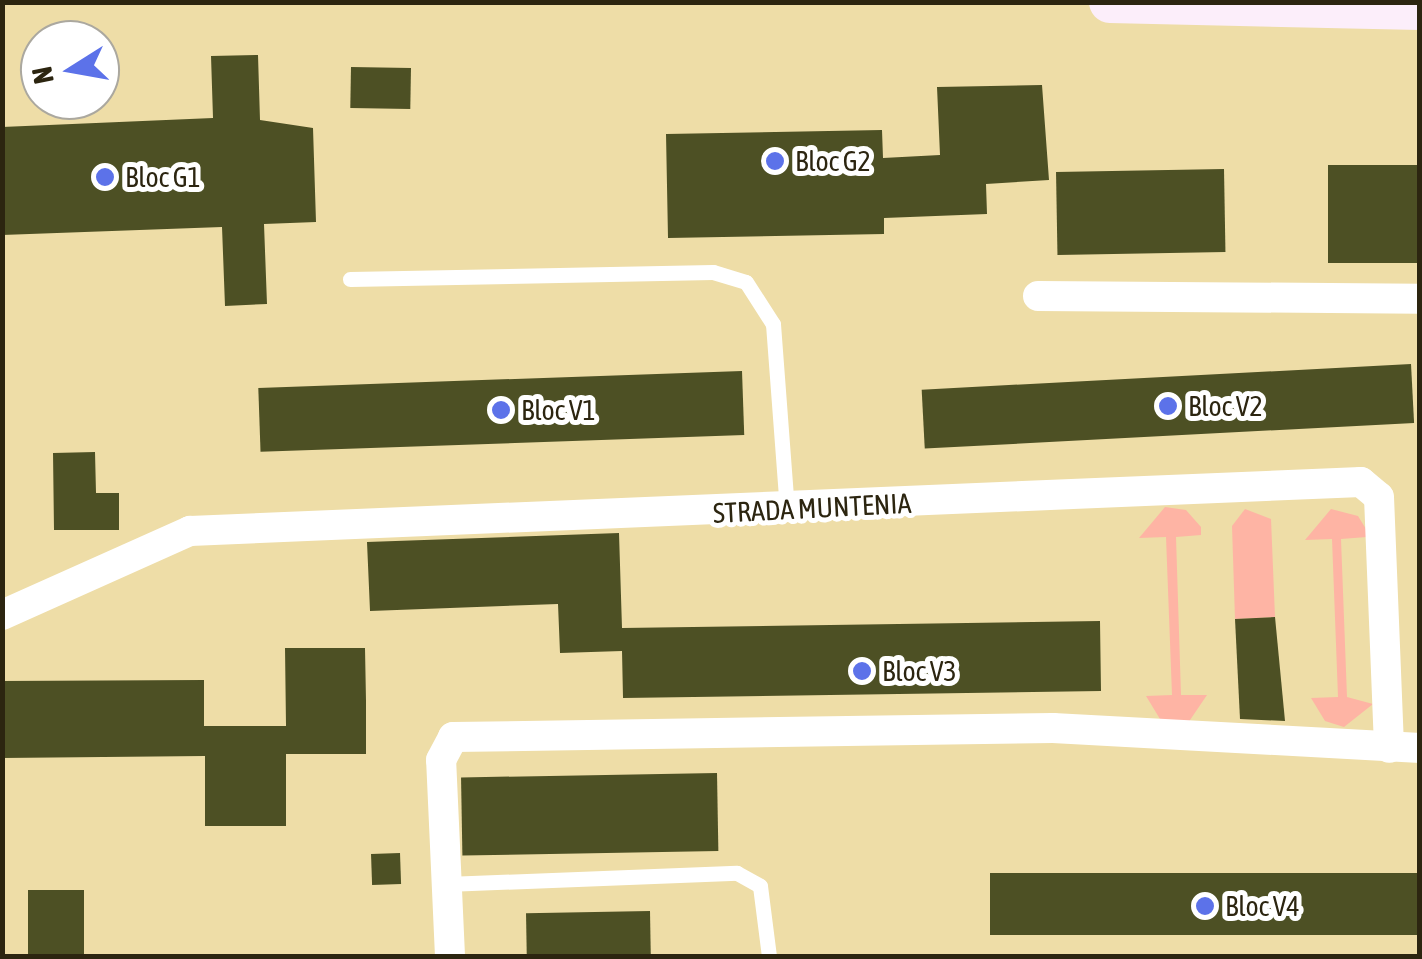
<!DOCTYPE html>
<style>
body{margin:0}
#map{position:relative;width:1422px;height:959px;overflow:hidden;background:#eedda7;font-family:"Asap Condensed",sans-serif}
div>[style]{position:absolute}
.green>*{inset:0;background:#feb4a4}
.building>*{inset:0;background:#4d5024;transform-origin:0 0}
.service>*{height:15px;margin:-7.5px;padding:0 7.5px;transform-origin:7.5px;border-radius:7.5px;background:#fff}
.minor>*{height:30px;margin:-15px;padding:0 15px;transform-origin:15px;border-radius:15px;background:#fff}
.secondary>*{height:42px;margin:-21px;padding:0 21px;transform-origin:21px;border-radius:21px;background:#fceefa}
.dots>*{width:28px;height:28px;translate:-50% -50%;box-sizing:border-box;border:5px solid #fff;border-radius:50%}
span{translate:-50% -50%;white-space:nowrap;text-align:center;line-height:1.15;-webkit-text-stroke:10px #fff;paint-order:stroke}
.poi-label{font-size:28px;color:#2c2510}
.left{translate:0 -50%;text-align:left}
.street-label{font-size:28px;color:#2c2510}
.frame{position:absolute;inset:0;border:5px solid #2c2510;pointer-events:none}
.north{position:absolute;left:20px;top:20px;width:100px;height:100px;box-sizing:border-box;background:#fff;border:2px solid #aba89f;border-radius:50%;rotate:259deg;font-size:28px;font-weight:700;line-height:40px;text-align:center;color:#2c2510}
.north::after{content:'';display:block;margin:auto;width:35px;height:45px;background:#5c72e9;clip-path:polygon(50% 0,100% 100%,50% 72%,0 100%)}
</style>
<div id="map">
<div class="green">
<i style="clip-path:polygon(1165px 507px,1186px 510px,1201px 527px,1201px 535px,1176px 537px,1181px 695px,1207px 695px,1188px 723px,1160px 719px,1146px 696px,1172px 695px,1166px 537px,1139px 538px)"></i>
<i style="clip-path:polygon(1245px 509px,1271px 519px,1275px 617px,1235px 619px,1232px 526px)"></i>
<i style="clip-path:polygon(1331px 509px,1358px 516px,1366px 529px,1367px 537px,1341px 539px,1347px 697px,1373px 704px,1344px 727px,1325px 721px,1311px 698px,1338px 697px,1332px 539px,1305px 540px)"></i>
</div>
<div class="building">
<i style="clip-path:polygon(258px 55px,260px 120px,313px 128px,316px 222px,264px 224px,267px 304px,225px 306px,222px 227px,2px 235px,2px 127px,213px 118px,211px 56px)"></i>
<i style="left:351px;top:67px;width:60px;height:41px;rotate:1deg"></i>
<i style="clip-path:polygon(1042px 85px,1049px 180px,986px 184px,987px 214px,884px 218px,884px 234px,668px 238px,666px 134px,882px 130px,883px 158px,940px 155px,937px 87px)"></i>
<i style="left:1420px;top:165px;width:98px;height:92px;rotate:90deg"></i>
<i style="left:1224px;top:169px;width:83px;height:168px;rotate:89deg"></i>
<i style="left:1411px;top:364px;width:59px;height:490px;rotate:87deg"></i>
<i style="left:742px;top:371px;width:64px;height:484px;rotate:88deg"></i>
<i style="clip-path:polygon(95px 452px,96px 493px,119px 493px,119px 530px,54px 530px,53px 453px)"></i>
<i style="clip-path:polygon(619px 533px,622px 628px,1100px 621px,1101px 691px,623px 698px,622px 651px,560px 653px,558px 604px,370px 611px,367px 542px)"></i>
<i style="clip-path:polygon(1275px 617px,1285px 721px,1240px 719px,1235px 619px)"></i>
<i style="clip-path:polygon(285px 648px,365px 648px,366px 701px,366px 754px,286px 754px,286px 826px,205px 826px,205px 756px,2px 758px,2px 681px,204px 680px,204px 726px,286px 726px)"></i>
<i style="left:717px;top:773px;width:78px;height:256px;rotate:89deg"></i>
<i style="left:400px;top:853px;width:31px;height:29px;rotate:88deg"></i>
<i style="left:1420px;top:873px;width:62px;height:430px;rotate:90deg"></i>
<i style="left:84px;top:890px;width:66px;height:56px;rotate:90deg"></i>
<i style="left:650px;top:911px;width:45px;height:124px;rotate:89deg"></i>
</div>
<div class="service">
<i style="left:350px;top:279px;width:363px;rotate:-1.1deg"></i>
<i style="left:713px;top:272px;width:34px;rotate:17deg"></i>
<i style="left:746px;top:282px;width:50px;rotate:57.3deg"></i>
<i style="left:773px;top:324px;width:187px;rotate:85.7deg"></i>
<i style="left:446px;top:884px;width:291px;rotate:-2.2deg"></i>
<i style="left:737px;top:873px;width:26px;rotate:29deg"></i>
<i style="left:760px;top:886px;width:71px;rotate:82.7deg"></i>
</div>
<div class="minor">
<i style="left:1038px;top:296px;width:382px;rotate:0.4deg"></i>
<i style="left:2px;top:615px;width:206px;rotate:-24.1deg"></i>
<i style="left:190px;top:531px;width:1172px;rotate:-2.4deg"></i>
<i style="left:1361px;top:482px;width:23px;rotate:40deg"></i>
<i style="left:1379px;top:497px;width:251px;rotate:87.7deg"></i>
<i style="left:450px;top:956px;width:196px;rotate:-92.6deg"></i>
<i style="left:441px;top:760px;width:26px;rotate:-62deg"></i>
<i style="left:453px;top:737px;width:600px;rotate:-0.86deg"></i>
<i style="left:1053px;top:728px;width:368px;rotate:3.1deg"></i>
</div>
<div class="secondary">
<i style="left:1110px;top:2px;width:310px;rotate:1.3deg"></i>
</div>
<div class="dots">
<i style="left:775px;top:161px;background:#5c72e9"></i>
<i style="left:105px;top:177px;background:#5c72e9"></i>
<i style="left:1168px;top:406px;background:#5c72e9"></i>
<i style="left:501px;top:410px;background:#5c72e9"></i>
<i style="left:862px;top:671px;background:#5c72e9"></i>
<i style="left:1205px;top:906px;background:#5c72e9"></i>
</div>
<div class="poi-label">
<span class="left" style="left:795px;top:161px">Bloc G2</span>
<span class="left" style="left:125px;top:177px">Bloc G1</span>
<span class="left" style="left:1188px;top:406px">Bloc V2</span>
<span class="left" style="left:521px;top:410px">Bloc V1</span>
<span class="left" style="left:882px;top:671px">Bloc V3</span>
<span class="left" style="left:1225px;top:906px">Bloc V4</span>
</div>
<div class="street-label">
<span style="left:812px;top:508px;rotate:-3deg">STRADA MUNTENIA</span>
</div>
<div class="frame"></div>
<div class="north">N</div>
</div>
